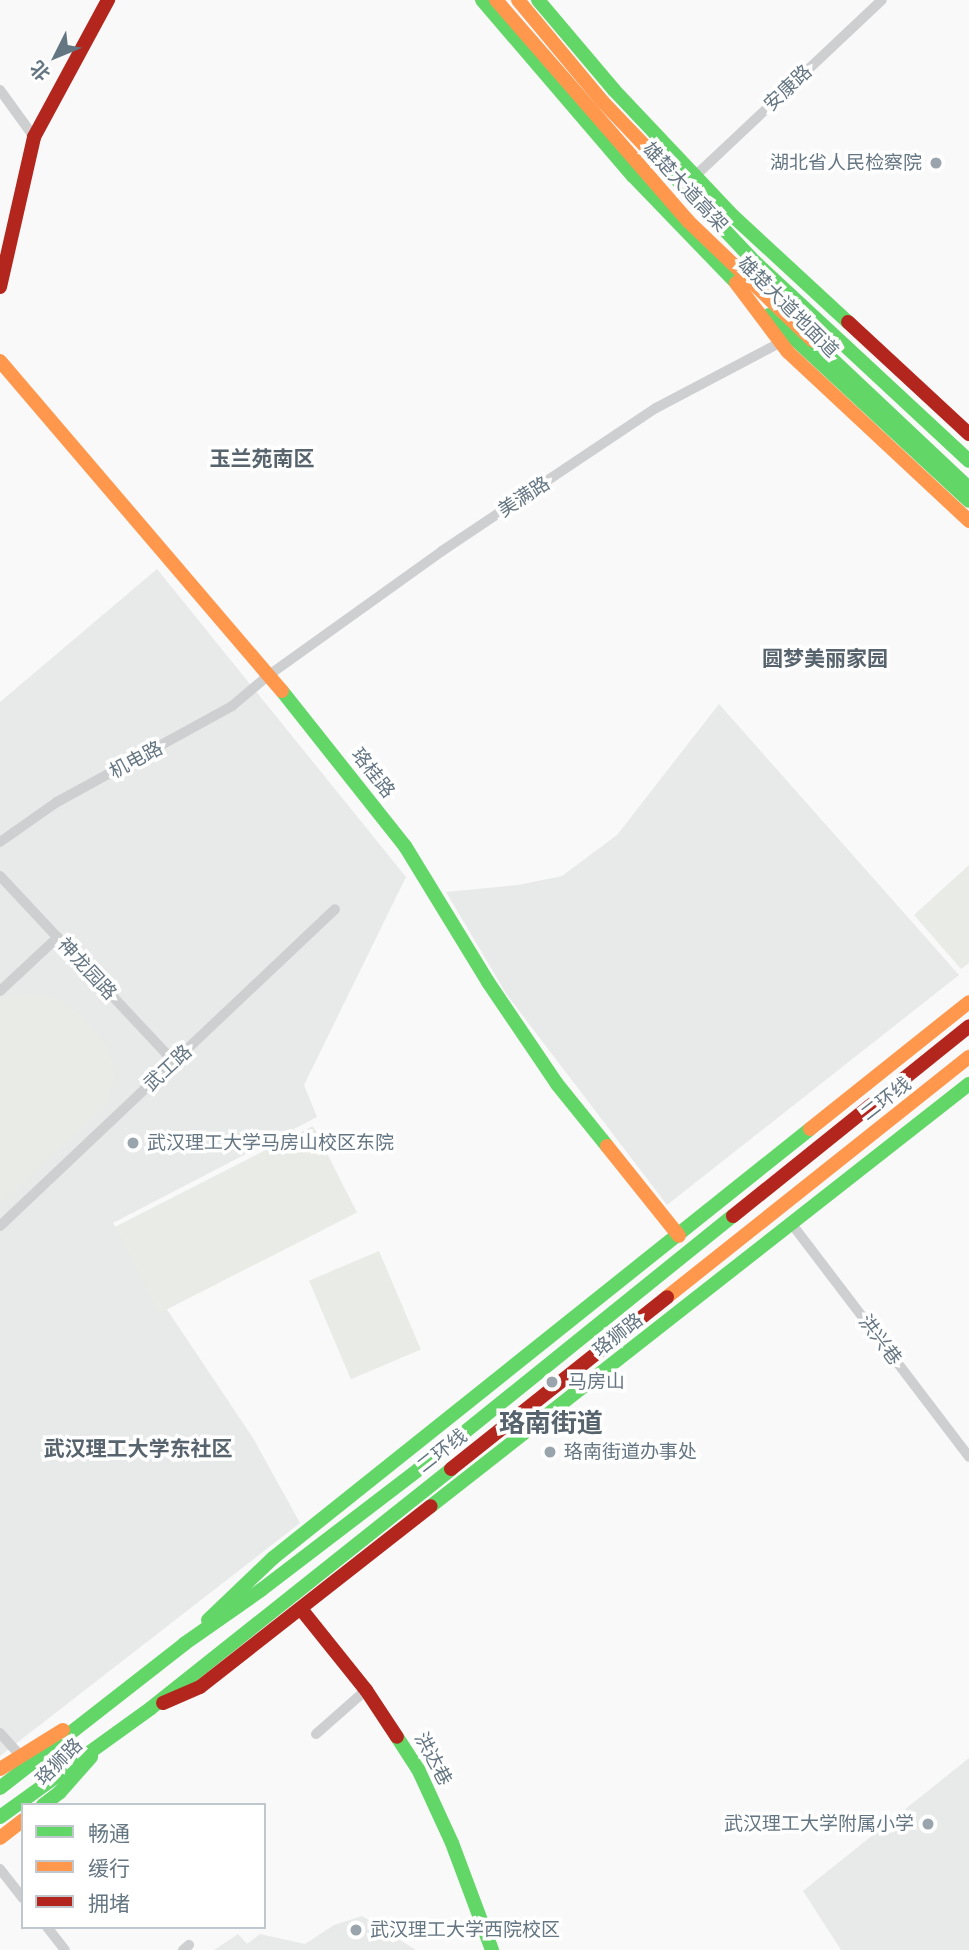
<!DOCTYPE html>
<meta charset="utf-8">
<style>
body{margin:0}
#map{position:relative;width:969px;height:1950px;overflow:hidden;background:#f9f9f9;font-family:Roboto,"Noto Sans SC",sans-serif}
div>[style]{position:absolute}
.built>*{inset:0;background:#e8e9e9}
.green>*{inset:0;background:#e8ebe6;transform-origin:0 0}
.street>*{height:10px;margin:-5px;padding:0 5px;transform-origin:5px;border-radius:5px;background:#cecfd0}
.fast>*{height:14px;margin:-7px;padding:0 7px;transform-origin:7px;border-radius:7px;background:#63d668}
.slow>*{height:14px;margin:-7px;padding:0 7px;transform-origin:7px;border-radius:7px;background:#ff974d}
.jam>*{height:14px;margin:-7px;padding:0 7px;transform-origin:7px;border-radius:7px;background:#b3261e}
.dots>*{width:19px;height:19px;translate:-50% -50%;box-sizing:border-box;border:4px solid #fff;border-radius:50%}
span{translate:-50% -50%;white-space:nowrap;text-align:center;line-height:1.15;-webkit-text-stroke:7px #fff;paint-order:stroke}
.street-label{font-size:19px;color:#657683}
.poi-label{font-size:19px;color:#657683}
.right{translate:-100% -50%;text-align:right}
.left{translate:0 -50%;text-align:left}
.neighbourhood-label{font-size:21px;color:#57646e;font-weight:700}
.district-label{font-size:26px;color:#57646e;font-weight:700}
.legend{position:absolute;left:21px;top:1803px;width:245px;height:126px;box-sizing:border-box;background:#fff;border:2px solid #c1c8cd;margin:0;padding:9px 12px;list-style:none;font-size:21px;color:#657683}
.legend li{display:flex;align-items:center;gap:14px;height:35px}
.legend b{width:35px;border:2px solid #c1c8cd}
.north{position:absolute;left:21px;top:21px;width:70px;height:70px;-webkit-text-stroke:5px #fff;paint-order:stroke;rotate:227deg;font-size:19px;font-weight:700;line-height:28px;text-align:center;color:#657683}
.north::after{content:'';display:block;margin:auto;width:24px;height:32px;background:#657683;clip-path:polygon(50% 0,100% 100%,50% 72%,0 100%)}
</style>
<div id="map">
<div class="built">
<i style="clip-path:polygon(157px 569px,406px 877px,304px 1085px,317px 1117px,113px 1223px,164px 1305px,253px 1438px,300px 1523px,0 1756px,0 702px)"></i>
<i style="clip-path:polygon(719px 704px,959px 975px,667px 1205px,507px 995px,446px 892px,518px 885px,562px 876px,617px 835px)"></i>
<i style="clip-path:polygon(969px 1758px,969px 1950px,841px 1950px,803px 1891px)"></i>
<i style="clip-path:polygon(362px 1916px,416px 1950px,214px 1950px,238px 1934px,247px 1944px,260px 1934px,305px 1944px,334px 1925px)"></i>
</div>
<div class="green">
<i style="clip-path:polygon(969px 865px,969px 963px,961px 969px,914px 915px)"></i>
<i style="clip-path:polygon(19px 994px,44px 996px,61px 1001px,82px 1014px,108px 1049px,113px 1066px,113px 1085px,108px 1103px,0 1203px,0 999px)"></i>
<i style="left:313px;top:1126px;width:97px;height:222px;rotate:63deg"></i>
<i style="left:379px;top:1251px;width:107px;height:76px;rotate:67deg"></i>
</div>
<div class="street">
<i style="left:0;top:90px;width:58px;rotate:54.1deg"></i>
<i style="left:694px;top:177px;width:258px;rotate:-43.3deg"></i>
<i style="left:0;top:842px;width:70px;rotate:-35.1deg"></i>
<i style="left:57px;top:802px;width:200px;rotate:-28.7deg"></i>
<i style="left:232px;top:706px;width:48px;rotate:-40deg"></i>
<i style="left:269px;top:675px;width:213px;rotate:-35.6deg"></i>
<i style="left:442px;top:551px;width:257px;rotate:-33.8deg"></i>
<i style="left:656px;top:408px;width:144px;rotate:-27.8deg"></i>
<i style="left:0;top:876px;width:255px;rotate:46.9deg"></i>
<i style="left:0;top:991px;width:79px;rotate:-43deg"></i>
<i style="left:791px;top:1223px;width:294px;rotate:52.7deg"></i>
<i style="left:0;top:1226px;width:461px;rotate:-43.4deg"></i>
<i style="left:0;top:1733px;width:30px;rotate:48deg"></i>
<i style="left:316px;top:1734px;width:67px;rotate:-41.3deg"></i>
<i style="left:0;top:1869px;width:37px;rotate:52deg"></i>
<i style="left:47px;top:1927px;width:29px;rotate:52deg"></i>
<i style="left:183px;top:1950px;width:8px;rotate:-40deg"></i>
</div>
<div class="fast">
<i style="left:482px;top:0;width:232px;rotate:49.4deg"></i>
<i style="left:633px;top:176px;width:158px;rotate:46deg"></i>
<i style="left:538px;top:0;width:118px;rotate:49.8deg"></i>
<i style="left:614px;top:90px;width:173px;rotate:46.6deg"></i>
<i style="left:733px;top:216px;width:156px;rotate:42.7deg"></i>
<i style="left:666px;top:168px;width:129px;rotate:46.6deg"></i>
<i style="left:755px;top:262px;width:292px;rotate:42.9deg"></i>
<i style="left:769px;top:315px;width:273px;rotate:42.9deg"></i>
<i style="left:813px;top:341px;width:214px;rotate:43.3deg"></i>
<i style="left:282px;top:691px;width:198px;rotate:51.6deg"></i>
<i style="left:405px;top:846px;width:159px;rotate:58.6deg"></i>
<i style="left:488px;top:982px;width:123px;rotate:55.9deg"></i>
<i style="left:557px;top:1084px;width:80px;rotate:51.1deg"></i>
<i style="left:431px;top:1506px;width:684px;rotate:-38.11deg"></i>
<i style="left:208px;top:1620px;width:90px;rotate:-43.6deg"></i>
<i style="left:273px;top:1558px;width:687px;rotate:-38.62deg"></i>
<i style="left:397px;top:1737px;width:38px;rotate:57deg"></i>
<i style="left:418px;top:1769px;width:81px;rotate:65.3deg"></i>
<i style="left:452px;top:1843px;width:114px;rotate:69.5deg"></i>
<i style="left:0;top:1788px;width:234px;rotate:-38deg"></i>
<i style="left:184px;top:1644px;width:94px;rotate:-35deg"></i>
<i style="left:261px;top:1590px;width:199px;rotate:-37.4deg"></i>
<i style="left:419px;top:1469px;width:403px;rotate:-38.9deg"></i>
<i style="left:43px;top:1805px;width:21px;rotate:-37deg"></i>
<i style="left:60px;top:1792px;width:47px;rotate:-48.5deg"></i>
<i style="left:0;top:1817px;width:186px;rotate:-35.8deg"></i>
<i style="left:151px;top:1708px;width:384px;rotate:-38.5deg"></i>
</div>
<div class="slow">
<i style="left:496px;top:0;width:293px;rotate:49deg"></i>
<i style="left:688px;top:221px;width:173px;rotate:43.8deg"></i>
<i style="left:518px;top:0;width:133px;rotate:50.2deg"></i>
<i style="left:603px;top:102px;width:91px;rotate:46.3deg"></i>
<i style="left:736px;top:283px;width:86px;rotate:53deg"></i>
<i style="left:788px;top:352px;width:248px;rotate:43deg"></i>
<i style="left:0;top:361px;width:434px;rotate:49.5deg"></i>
<i style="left:810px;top:1129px;width:203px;rotate:-38.6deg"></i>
<i style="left:607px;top:1146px;width:115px;rotate:51.3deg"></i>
<i style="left:667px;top:1297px;width:386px;rotate:-38.5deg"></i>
<i style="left:0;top:1769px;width:74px;rotate:-31.8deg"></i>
<i style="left:0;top:1838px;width:29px;rotate:-38deg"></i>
</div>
<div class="jam">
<i style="left:0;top:287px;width:154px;rotate:-77.2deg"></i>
<i style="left:34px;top:137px;width:156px;rotate:-61.6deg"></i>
<i style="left:848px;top:322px;width:165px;rotate:42.8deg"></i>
<i style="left:733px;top:1216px;width:303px;rotate:-38.8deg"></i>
<i style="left:451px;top:1469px;width:276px;rotate:-38.5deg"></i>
<i style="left:301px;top:1609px;width:104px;rotate:51.3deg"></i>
<i style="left:366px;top:1690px;width:56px;rotate:56.6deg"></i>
<i style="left:163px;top:1703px;width:40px;rotate:-23.4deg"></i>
<i style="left:200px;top:1687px;width:293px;rotate:-38.1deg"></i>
</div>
<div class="dots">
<i style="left:936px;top:163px;background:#99a4ac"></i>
<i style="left:133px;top:1143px;background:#99a4ac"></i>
<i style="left:552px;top:1382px;background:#99a4ac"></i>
<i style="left:550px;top:1452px;background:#99a4ac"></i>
<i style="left:928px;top:1824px;background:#99a4ac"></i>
<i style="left:356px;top:1930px;background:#99a4ac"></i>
</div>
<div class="street-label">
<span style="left:788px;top:88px;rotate:-43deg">安康路</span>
<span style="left:685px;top:187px;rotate:47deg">雄楚大道高架</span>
<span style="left:788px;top:307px;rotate:45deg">雄楚大道地面道</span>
<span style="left:524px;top:497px;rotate:-33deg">美满路</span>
<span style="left:136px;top:760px;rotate:-28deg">机电路</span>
<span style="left:373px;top:773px;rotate:52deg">珞桂路</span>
<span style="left:87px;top:969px;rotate:47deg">神龙园路</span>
<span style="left:168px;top:1068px;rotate:-43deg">武工路</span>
<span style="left:886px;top:1099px;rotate:-38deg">二环线</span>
<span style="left:618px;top:1335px;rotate:-38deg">珞狮路</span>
<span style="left:880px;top:1340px;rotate:53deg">洪兴巷</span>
<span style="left:442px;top:1451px;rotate:-38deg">二环线</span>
<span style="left:433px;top:1759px;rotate:62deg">洪达巷</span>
<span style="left:59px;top:1762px;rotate:-45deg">珞狮路</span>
</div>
<div class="poi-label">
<span class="right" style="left:922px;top:163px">湖北省人民检察院</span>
<span class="left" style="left:147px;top:1143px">武汉理工大学马房山校区东院</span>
<span class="left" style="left:568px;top:1382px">马房山</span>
<span class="left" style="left:564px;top:1452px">珞南街道办事处</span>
<span class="right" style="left:914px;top:1824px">武汉理工大学附属小学</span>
<span class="left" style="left:370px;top:1930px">武汉理工大学西院校区</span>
</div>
<div class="neighbourhood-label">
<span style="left:262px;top:459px">玉兰苑南区</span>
<span style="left:825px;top:659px">圆梦美丽家园</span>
<span style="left:138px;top:1449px">武汉理工大学东社区</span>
</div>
<div class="district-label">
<span style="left:551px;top:1424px">珞南街道</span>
</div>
<ul class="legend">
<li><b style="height:9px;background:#63d668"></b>畅通</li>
<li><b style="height:9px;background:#ff974d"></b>缓行</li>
<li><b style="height:9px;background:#b3261e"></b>拥堵</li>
</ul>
<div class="north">北</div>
</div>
